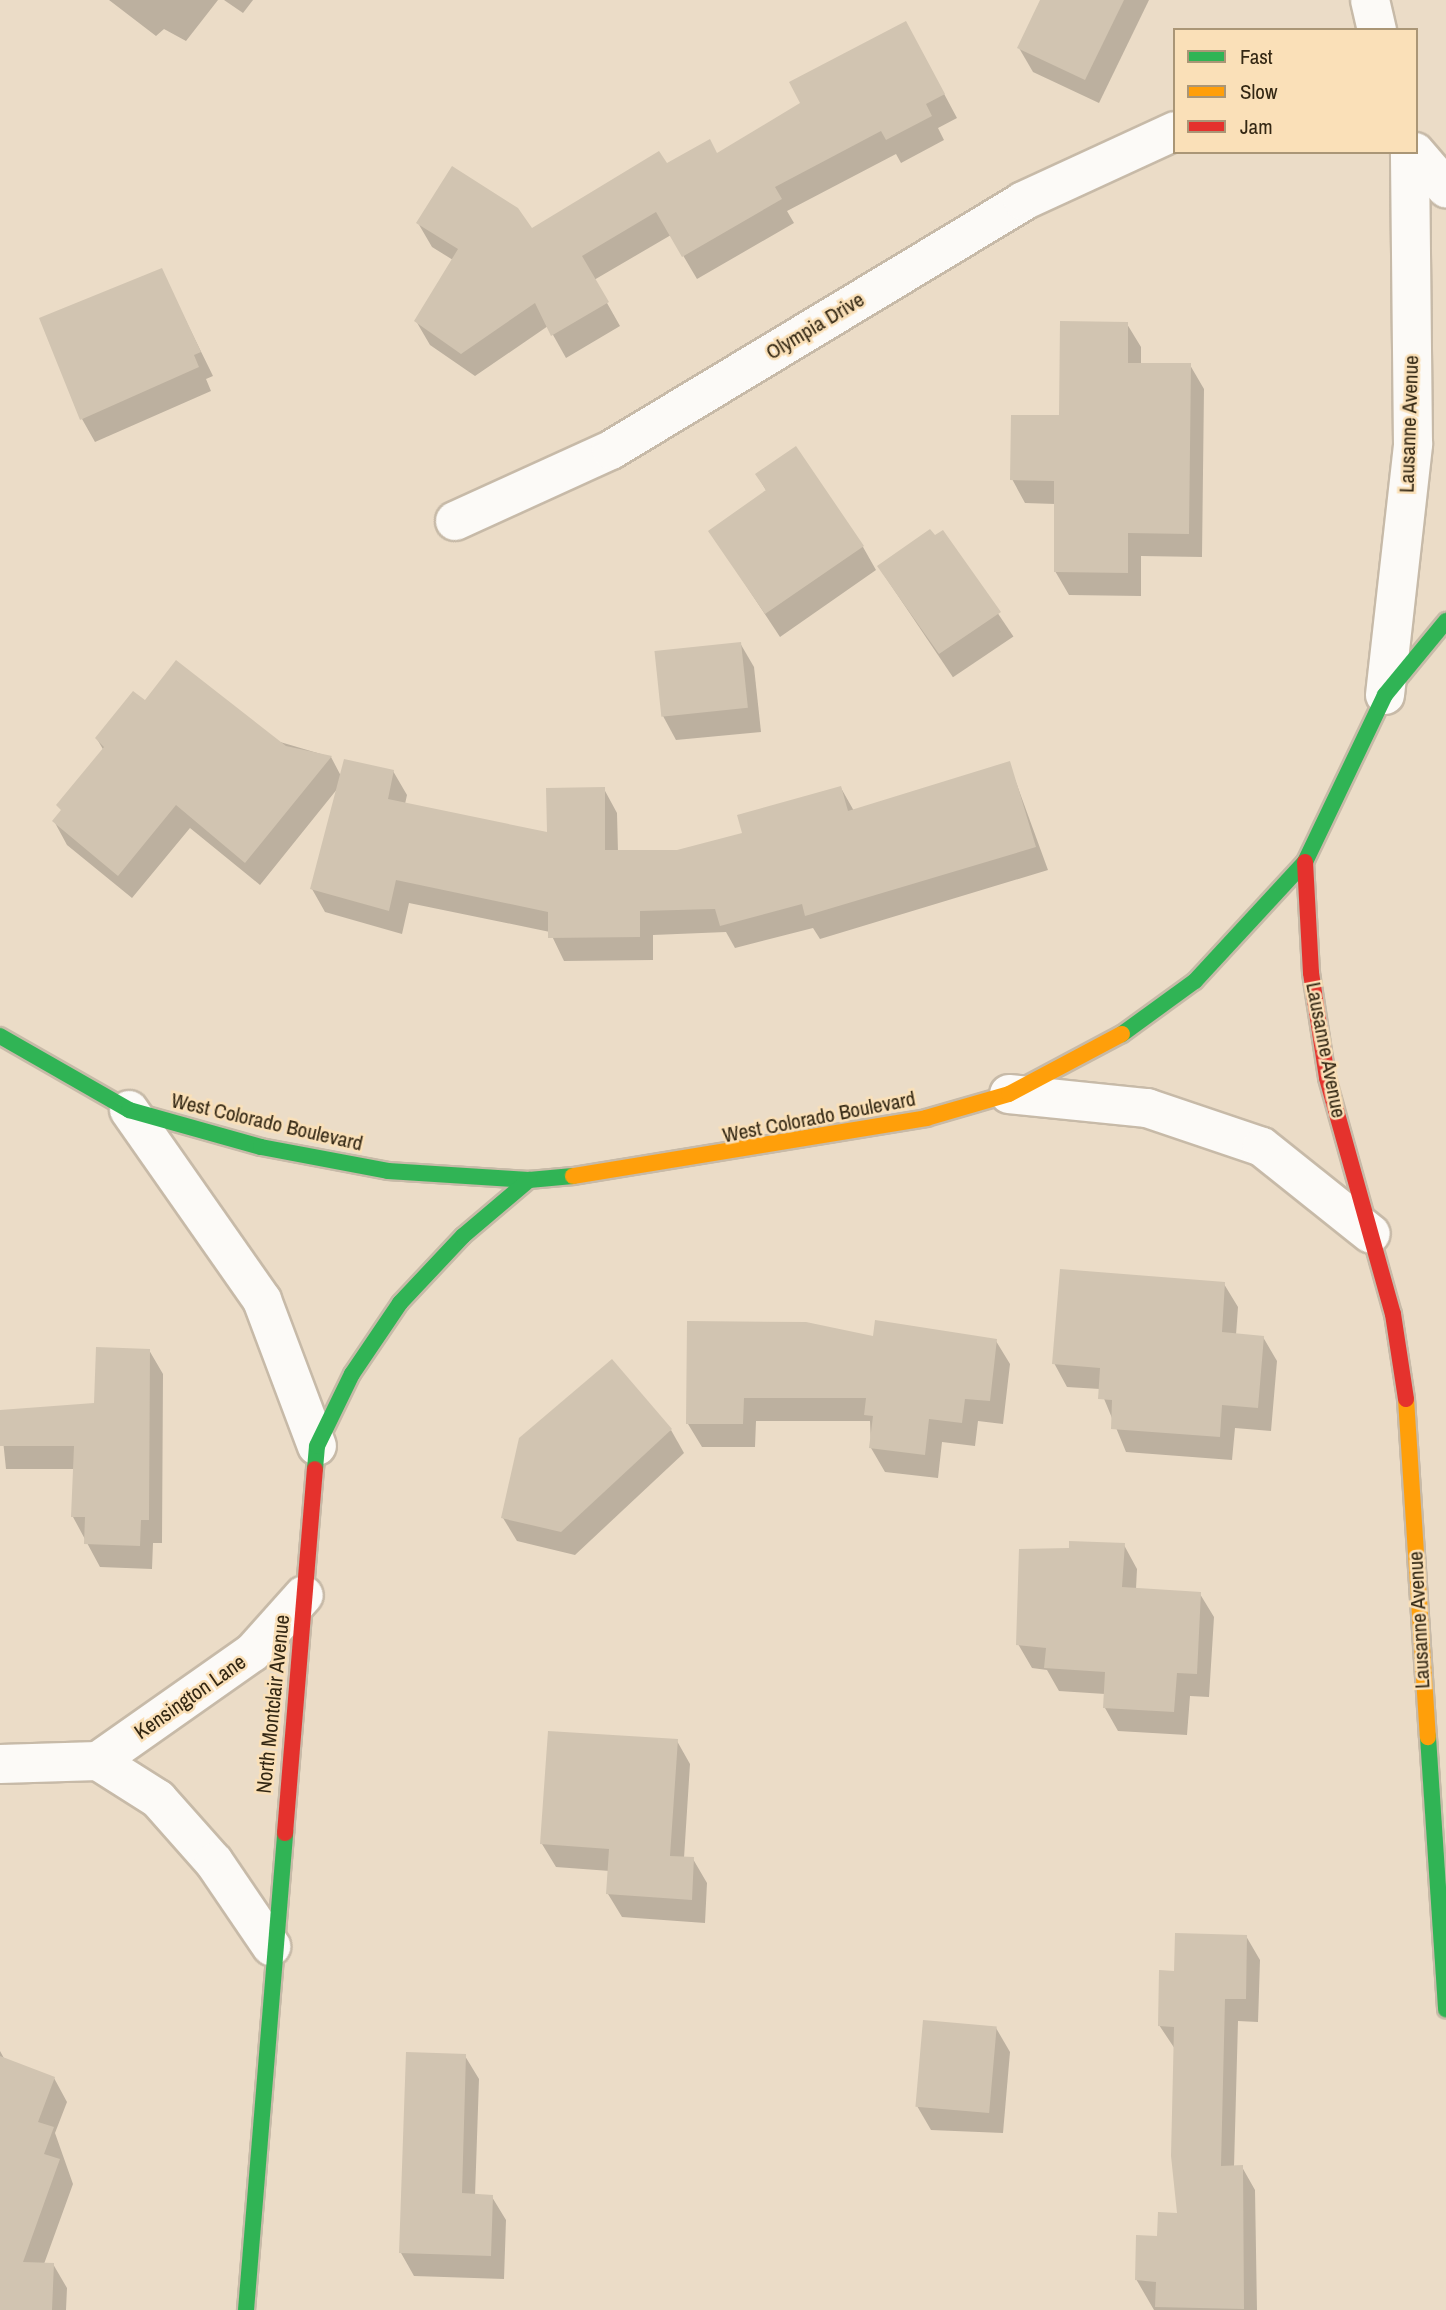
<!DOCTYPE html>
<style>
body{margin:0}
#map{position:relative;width:1446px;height:2310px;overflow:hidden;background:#ebdcc7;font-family:"Archivo Narrow",sans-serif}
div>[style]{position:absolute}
.shadow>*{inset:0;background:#0003;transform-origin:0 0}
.building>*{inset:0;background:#d1c4b1;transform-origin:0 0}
.roads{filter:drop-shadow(2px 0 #c7baa8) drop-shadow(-2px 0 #c7baa8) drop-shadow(0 2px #c7baa8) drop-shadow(0 -2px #c7baa8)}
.street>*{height:38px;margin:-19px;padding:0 19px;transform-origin:19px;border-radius:19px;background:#fcfaf7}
.fast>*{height:16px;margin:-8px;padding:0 8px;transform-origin:8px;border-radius:8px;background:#30b455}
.slow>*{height:16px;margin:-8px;padding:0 8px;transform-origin:8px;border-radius:8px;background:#ff9f0a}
.jam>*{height:16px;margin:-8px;padding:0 8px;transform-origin:8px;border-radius:8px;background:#e5322d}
span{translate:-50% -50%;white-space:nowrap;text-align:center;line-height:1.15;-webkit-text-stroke:5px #fae0b8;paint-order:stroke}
.street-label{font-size:21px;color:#332713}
.legend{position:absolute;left:1173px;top:28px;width:245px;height:126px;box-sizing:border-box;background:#fae0b8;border:2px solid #aa9676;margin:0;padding:9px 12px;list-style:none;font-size:21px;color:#332713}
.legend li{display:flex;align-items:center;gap:14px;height:35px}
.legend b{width:35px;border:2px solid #aa9676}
</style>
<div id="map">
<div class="shadow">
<i style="clip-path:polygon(109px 0,218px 0,186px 41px,164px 29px,156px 36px)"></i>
<i style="clip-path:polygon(224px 0,253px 0,243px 13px)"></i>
<i style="clip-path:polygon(1042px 0,1149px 0,1099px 103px,1033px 72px,1019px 48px)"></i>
<i style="clip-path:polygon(919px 47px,957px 118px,938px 128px,944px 140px,901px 163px,896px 154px,787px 211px,794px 223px,697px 279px,671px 235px,594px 280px,620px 326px,566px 358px,548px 326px,475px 376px,430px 345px,416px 321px,453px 260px,432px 247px,418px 223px,532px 230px,667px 165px,716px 155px)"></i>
<i style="clip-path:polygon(161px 270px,213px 376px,206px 379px,211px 391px,95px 442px,82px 419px)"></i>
<i style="clip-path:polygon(1127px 324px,1141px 347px,1141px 365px,1190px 365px,1204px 389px,1202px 557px,1141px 556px,1141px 596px,1069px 595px,1055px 571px,1055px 504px,1025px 503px,1012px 479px)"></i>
<i style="clip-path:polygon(757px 475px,863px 547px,876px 570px,780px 637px,710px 531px,767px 492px)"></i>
<i style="left:943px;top:532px;width:126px;height:73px;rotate:56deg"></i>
<i style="clip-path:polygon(740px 643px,754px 667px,761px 732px,676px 740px,663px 716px)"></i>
<i style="clip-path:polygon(145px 702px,331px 757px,341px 776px,393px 771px,407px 795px,405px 804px,548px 834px,604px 789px,617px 813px,618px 852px,677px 852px,744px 834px,841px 788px,854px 811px,1009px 763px,1048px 870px,820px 939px,813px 928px,735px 948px,726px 932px,653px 935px,653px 960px,564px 961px,550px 932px,409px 903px,402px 934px,325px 912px,312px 889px,338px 788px,260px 885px,190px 828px,132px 898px,67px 845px,54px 821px,104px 751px,97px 739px)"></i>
<i style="clip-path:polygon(1224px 1284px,1238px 1307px,1236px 1335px,1263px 1337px,1277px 1361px,1271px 1431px,1235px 1428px,1232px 1460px,1126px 1452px,1100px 1389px,1067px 1387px,1054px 1363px)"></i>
<i style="clip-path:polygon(874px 1338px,996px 1341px,1010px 1364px,1003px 1424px,978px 1421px,975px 1446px,942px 1442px,938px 1478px,885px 1472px,871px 1448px,870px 1421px,756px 1421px,755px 1447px,702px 1447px,688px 1424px)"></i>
<i style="clip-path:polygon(149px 1350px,163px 1374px,162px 1543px,153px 1543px,152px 1569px,100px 1567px,73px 1517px,75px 1469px,6px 1469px,0 1411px,95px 1405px)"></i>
<i style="clip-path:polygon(671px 1430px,684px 1453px,575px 1555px,517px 1541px,503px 1518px)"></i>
<i style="clip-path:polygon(1124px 1545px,1137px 1569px,1136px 1589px,1200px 1594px,1214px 1617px,1209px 1697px,1190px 1696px,1187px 1735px,1118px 1731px,1105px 1708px,1105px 1694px,1059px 1691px,1047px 1670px,1032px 1668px,1018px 1644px,1070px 1550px)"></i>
<i style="clip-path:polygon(677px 1741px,690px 1764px,684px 1858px,693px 1859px,707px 1883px,705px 1923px,622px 1917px,608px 1894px,610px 1871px,556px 1867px,542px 1844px)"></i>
<i style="clip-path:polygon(1246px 1936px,1260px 1960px,1258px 2022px,1238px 2021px,1234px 2167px,1242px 2167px,1255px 2190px,1257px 2310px,1154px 2310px,1136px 2279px,1178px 2215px,1175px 2049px,1159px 2025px,1176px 1973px)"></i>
<i style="clip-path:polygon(996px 2028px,1010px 2052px,1003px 2133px,931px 2130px,917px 2106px)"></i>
<i style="clip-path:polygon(0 2051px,5px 2060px,54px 2078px,67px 2102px,55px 2133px,73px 2184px,44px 2264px,53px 2264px,67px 2288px,66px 2310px,0 2310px)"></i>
<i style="clip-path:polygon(465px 2056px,479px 2079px,475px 2196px,492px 2197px,506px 2220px,504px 2279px,414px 2276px,401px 2253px)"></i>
</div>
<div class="building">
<i style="clip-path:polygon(1040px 0,1124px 0,1085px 80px,1017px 48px)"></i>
<i style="clip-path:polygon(906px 21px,945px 94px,926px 104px,932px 116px,886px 140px,881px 131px,775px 187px,782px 199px,682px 257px,656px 212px,582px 256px,609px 302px,551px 336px,535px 303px,461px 354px,414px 321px,458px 249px,416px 223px,452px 166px,518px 208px,532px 228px,659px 151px,667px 163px,710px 139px,717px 153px,800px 103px,789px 82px)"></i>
<i style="clip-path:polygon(162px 268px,201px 352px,194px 355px,199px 367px,80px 420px,39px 318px)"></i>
<i style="clip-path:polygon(1060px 321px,1128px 322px,1128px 363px,1191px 363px,1189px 534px,1128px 533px,1128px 573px,1054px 572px,1054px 481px,1010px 480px,1011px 415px,1059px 415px)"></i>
<i style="clip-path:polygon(796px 446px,864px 546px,765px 614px,708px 531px,766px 490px,755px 474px)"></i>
<i style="clip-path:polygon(930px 529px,935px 535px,943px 530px,1001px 612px,939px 654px,877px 566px)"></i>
<i style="left:741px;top:642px;width:66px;height:87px;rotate:84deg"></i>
<i style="clip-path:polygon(176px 660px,286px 746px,332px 756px,245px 863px,176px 805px,118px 876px,52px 821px,61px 810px,56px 805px,104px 747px,95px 738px,133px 691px,145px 700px)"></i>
<i style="clip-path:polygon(344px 759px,394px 770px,388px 799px,547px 832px,546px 788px,605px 787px,605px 850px,677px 850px,742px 833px,737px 815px,841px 786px,848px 811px,1010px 761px,1036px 847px,805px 916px,802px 904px,720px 926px,715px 909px,640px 911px,640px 937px,548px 938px,548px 912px,396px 880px,389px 911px,310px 889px)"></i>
<i style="clip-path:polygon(1060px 1269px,1225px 1282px,1222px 1332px,1264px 1336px,1258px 1408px,1222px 1405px,1220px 1437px,1111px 1429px,1112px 1400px,1098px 1399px,1100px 1368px,1052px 1364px)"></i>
<i style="clip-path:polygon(875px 1320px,997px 1339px,990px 1401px,965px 1399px,962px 1423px,929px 1419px,925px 1455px,869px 1448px,873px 1416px,864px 1415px,866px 1398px,744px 1398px,743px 1424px,686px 1424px,687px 1321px,806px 1322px,873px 1336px)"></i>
<i style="clip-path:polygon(96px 1347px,150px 1349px,149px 1520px,141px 1520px,140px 1546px,84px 1544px,85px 1517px,71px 1517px,74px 1446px,0 1446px,0 1410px,94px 1403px)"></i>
<i style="clip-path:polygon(612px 1359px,672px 1429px,561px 1532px,501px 1518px,519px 1438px)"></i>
<i style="clip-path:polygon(1069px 1541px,1125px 1543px,1122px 1587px,1201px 1592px,1197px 1674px,1177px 1673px,1174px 1712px,1103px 1708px,1105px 1672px,1044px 1668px,1046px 1648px,1016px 1645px,1019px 1549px,1069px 1548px)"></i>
<i style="clip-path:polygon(548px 1731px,678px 1739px,670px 1856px,694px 1857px,692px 1900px,606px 1894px,609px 1849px,540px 1844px)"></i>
<i style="clip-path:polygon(1175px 1933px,1247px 1935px,1246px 1999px,1225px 1999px,1221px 2166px,1243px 2165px,1244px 2309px,1155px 2307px,1156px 2282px,1135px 2280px,1136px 2235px,1157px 2236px,1158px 2212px,1177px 2213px,1171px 2156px,1174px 2027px,1158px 2026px,1159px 1970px,1174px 1971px)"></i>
<i style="left:923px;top:2020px;width:74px;height:87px;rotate:5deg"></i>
<i style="clip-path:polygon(406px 2052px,466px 2054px,462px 2193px,493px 2195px,491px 2256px,399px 2253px)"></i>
<i style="clip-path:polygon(0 2056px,55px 2077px,38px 2122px,54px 2127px,44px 2154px,60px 2159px,23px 2262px,54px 2263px,52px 2310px,0 2310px)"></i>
</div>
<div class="roads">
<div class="street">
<i style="left:1370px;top:0;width:31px;rotate:77deg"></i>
<i style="left:1415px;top:152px;width:48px;rotate:49.3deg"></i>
<i style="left:455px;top:521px;width:171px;rotate:-24.5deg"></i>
<i style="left:611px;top:450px;width:481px;rotate:-31.1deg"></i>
<i style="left:1023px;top:201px;width:167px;rotate:-24.7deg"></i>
<i style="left:1385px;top:695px;width:253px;rotate:-83.6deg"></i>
<i style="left:1413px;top:444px;width:292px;rotate:-90.6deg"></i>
<i style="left:1009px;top:1094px;width:139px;rotate:5.8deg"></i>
<i style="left:1147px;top:1108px;width:121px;rotate:18.7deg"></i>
<i style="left:1262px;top:1147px;width:139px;rotate:38.6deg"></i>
<i style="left:129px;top:1110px;width:232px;rotate:55deg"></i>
<i style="left:262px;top:1300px;width:156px;rotate:69.4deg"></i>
<i style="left:98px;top:1761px;width:189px;rotate:-35.1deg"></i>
<i style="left:253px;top:1652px;width:76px;rotate:-48.2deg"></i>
<i style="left:0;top:1764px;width:98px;rotate:-1.8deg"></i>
<i style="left:98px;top:1761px;width:71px;rotate:32.3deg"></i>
<i style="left:158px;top:1799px;width:84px;rotate:48.4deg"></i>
<i style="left:214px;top:1862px;width:102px;rotate:55.8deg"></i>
</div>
<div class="fast">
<i style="left:1122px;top:1034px;width:90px;rotate:-36deg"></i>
<i style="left:1195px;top:981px;width:162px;rotate:-47.3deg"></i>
<i style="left:1305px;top:862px;width:185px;rotate:-64.4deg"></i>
<i style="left:1385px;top:695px;width:96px;rotate:-50.5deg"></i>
<i style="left:0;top:1036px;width:149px;rotate:29.8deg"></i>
<i style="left:129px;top:1110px;width:137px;rotate:15.7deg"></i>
<i style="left:261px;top:1147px;width:129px;rotate:10.7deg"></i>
<i style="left:388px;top:1171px;width:141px;rotate:3.7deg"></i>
<i style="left:529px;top:1180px;width:44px;rotate:-5.2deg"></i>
<i style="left:315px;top:1469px;width:23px;rotate:-85deg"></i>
<i style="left:317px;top:1446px;width:80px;rotate:-64.1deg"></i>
<i style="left:352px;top:1374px;width:86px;rotate:-55.9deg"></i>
<i style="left:400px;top:1303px;width:92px;rotate:-46.8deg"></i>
<i style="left:463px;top:1236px;width:87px;rotate:-40.3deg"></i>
<i style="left:1428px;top:1737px;width:273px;rotate:86.2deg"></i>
<i style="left:246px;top:2310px;width:479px;rotate:-85.3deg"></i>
</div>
<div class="slow">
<i style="left:573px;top:1176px;width:358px;rotate:-9.3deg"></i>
<i style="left:926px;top:1118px;width:86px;rotate:-16.1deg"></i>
<i style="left:1009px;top:1094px;width:128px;rotate:-28deg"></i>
<i style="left:1406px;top:1399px;width:339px;rotate:86.3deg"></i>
</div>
<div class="jam">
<i style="left:1305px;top:862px;width:111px;rotate:86.9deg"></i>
<i style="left:1311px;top:973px;width:106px;rotate:81.3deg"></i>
<i style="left:1327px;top:1078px;width:245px;rotate:74.4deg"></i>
<i style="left:1393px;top:1314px;width:86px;rotate:81.3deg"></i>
<i style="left:285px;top:1833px;width:365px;rotate:-85.3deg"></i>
</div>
</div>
<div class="street-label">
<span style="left:815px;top:326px;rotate:-31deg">Olympia Drive</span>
<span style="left:1409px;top:424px;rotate:-88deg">Lausanne Avenue</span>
<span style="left:1326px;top:1050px;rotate:79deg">Lausanne Avenue</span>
<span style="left:819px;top:1117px;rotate:-11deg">West Colorado Boulevard</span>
<span style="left:267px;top:1122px;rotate:13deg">West Colorado Boulevard</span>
<span style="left:1419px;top:1620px;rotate:-93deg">Lausanne Avenue</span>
<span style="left:190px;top:1697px;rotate:-35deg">Kensington Lane</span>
<span style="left:273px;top:1704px;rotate:-84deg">North Montclair Avenue</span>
</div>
<ul class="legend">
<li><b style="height:9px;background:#30b455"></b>Fast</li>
<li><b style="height:9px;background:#ff9f0a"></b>Slow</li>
<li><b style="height:9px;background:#e5322d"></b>Jam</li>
</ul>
</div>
